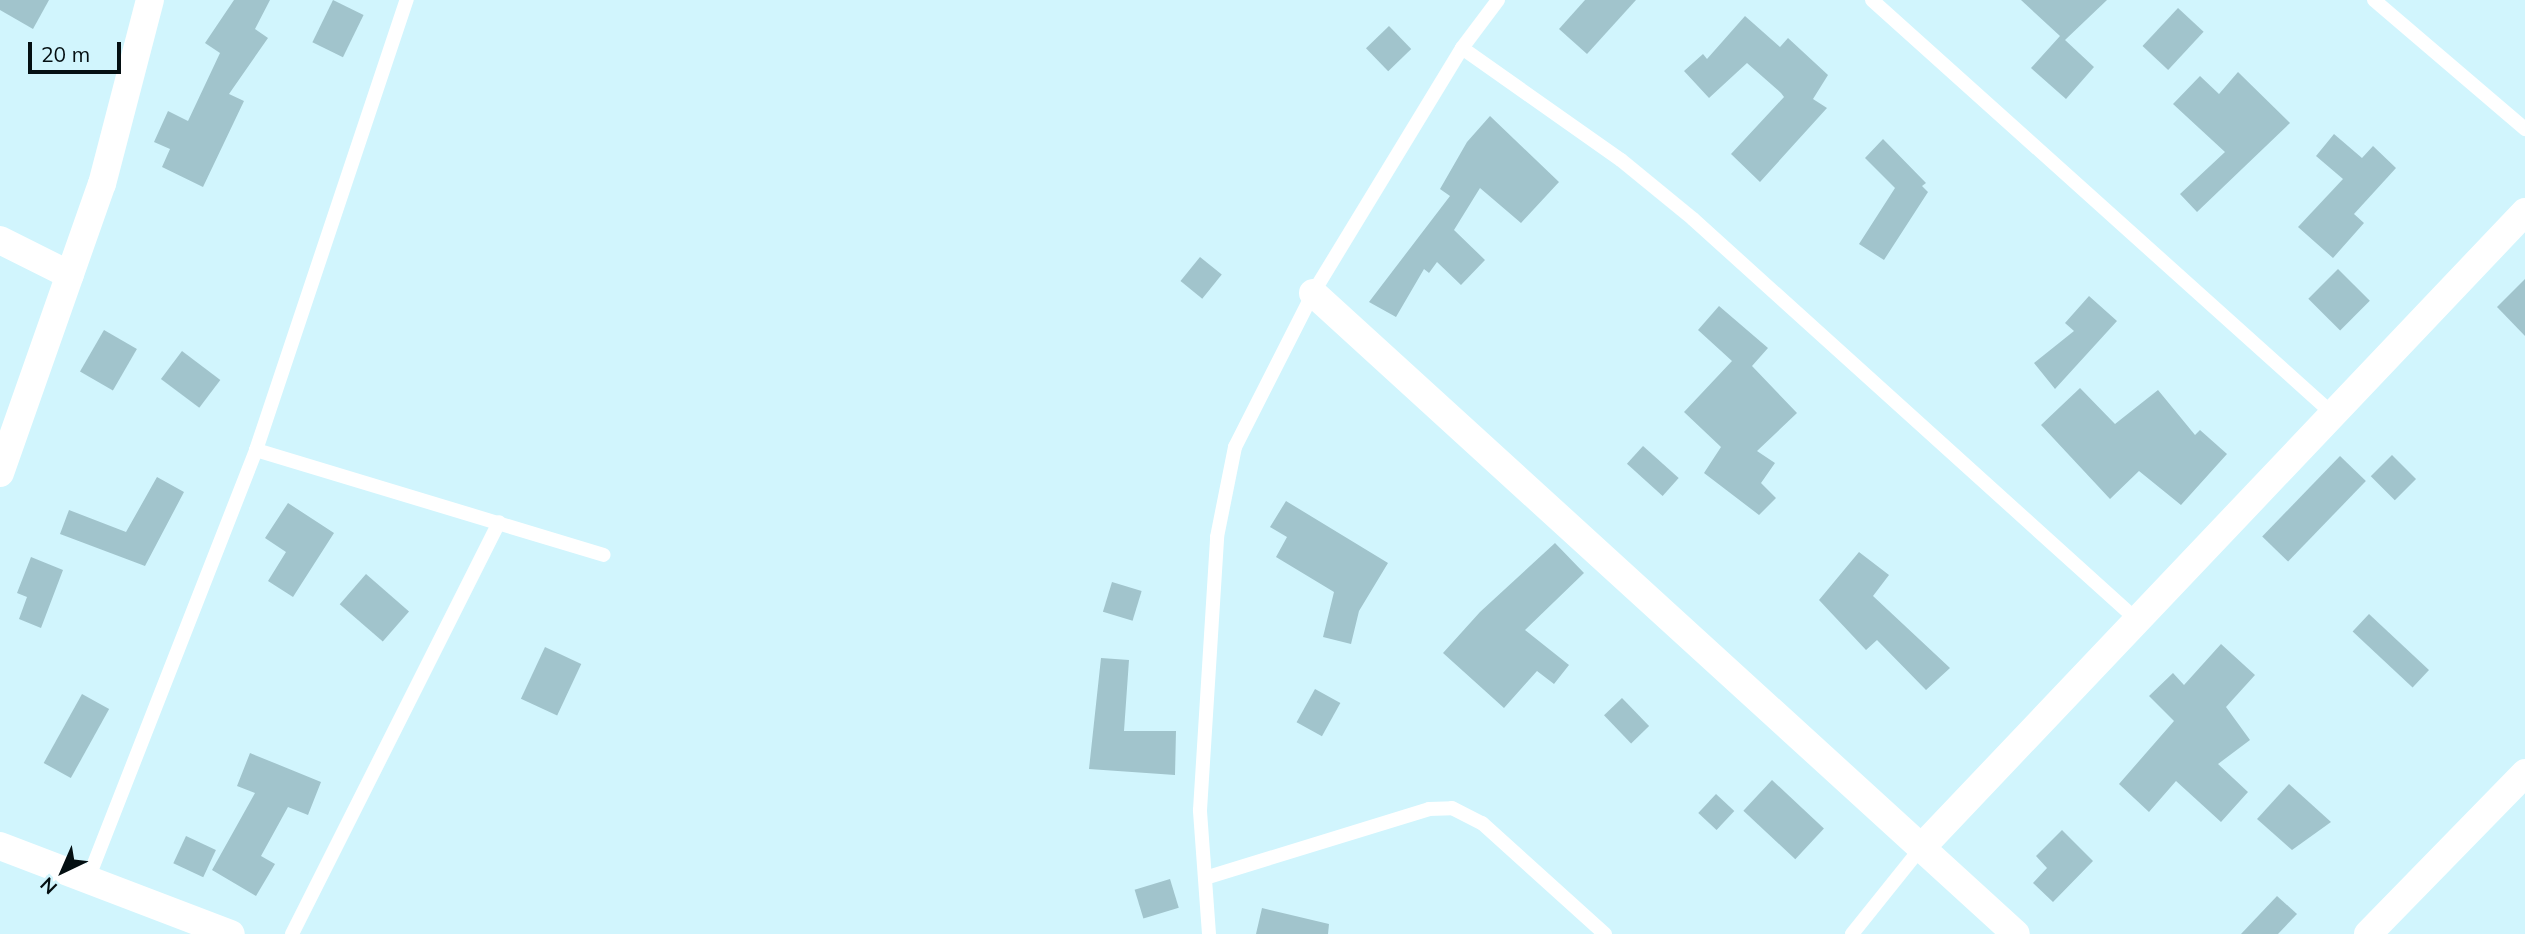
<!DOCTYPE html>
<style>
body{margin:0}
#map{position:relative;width:2525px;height:934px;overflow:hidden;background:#d1f5fd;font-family:Mulish,sans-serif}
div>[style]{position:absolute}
.building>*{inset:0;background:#a1c4cc;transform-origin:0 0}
.service>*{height:14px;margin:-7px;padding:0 7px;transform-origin:7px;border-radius:7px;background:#fff}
.minor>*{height:28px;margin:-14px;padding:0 14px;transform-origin:14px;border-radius:14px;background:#fff}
span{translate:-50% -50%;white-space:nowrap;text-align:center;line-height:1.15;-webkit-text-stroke:6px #d1f5fd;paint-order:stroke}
.north{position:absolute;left:28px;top:836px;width:70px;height:70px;-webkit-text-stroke:5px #d1f5fd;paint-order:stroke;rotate:224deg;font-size:19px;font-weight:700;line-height:28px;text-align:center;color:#040f12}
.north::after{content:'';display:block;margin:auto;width:24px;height:32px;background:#040f12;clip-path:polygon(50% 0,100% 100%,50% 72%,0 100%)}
.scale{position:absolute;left:28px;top:42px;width:93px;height:32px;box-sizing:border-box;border:4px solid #040f12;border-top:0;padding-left:9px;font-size:21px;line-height:24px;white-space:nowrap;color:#040f12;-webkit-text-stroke:5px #d1f5fd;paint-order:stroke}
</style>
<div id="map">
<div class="building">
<i style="clip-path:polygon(0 0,49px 0,33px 29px,0 10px)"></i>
<i style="clip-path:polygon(234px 0,270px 0,255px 29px,268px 38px,229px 94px,244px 101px,203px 187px,162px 167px,170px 149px,154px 142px,168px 111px,188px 121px,220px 53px,205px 43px)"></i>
<i style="left:333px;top:0;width:34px;height:47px;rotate:26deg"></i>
<i style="clip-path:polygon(1585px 0,1636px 0,1587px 54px,1559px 29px)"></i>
<i style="clip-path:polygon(2021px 0,2107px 0,2065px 40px,2094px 67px,2066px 99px,2031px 68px,2060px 36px)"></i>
<i style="left:2178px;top:8px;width:35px;height:52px;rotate:43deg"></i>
<i style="clip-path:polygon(1745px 16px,1780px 47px,1788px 38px,1828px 75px,1813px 99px,1827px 108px,1760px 182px,1731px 154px,1784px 97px,1781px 93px,1747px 63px,1709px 98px,1684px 71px,1703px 54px,1707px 59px)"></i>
<i style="left:1389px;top:26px;width:32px;height:32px;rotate:46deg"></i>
<i style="clip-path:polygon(2238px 72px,2290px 123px,2197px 212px,2180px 194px,2225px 152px,2173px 104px,2200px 76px,2219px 94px)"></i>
<i style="clip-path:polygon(1490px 116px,1559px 182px,1521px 223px,1480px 188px,1454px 230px,1485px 260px,1461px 285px,1437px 262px,1429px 273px,1424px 269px,1396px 317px,1369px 302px,1450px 196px,1440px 189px,1467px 142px)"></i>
<i style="clip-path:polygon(2334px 134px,2362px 158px,2373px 146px,2396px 168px,2354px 214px,2364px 223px,2333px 258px,2298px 227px,2343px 179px,2316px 156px)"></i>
<i style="clip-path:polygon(1883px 139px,1926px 183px,1922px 186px,1928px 192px,1884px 260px,1859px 244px,1895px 188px,1865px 158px)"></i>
<i style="left:1200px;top:257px;width:28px;height:31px;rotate:39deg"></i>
<i style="left:2338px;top:269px;width:45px;height:42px;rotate:45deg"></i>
<i style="clip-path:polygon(2525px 279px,2525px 336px,2497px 307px)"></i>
<i style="clip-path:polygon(2089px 296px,2117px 321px,2055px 389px,2034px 363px,2074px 331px,2065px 323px)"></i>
<i style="clip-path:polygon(1719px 306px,1768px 348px,1752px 366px,1797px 413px,1757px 451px,1775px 463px,1761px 483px,1776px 498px,1759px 515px,1704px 473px,1721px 447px,1684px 412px,1732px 361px,1698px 330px)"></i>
<i style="left:104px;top:330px;width:38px;height:48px;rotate:30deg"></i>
<i style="left:182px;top:351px;width:48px;height:35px;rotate:37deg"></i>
<i style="clip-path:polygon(2080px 388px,2115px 424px,2158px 390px,2195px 435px,2200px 430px,2227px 454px,2181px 505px,2139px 471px,2110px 499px,2041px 425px)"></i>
<i style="left:1643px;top:446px;width:48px;height:24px;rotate:42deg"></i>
<i style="left:2392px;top:455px;width:34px;height:30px;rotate:45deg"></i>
<i style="left:2340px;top:456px;width:36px;height:112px;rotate:44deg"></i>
<i style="clip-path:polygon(157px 477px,184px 492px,145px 566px,60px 534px,69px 510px,126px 532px)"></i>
<i style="clip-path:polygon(1286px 501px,1388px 563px,1359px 611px,1351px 644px,1323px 637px,1334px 592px,1276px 557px,1287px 537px,1270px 527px)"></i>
<i style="clip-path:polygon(288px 503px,334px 533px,293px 597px,268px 581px,286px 552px,265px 538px)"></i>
<i style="clip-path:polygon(1555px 543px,1584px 573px,1525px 630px,1569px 665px,1554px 684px,1537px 671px,1504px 708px,1443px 653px,1480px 612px)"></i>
<i style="clip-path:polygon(1859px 552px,1889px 575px,1873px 596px,1950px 668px,1926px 690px,1877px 640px,1866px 650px,1819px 600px)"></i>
<i style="clip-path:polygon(31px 557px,63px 570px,41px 628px,19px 619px,27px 597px,17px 593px)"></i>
<i style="left:366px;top:574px;width:57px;height:40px;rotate:41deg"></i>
<i style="left:1112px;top:582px;width:31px;height:31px;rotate:17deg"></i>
<i style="left:2369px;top:614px;width:82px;height:24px;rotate:43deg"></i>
<i style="clip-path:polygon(2221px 644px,2255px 675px,2226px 707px,2250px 740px,2218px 764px,2248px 792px,2221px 822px,2176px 781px,2149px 812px,2119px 784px,2174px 721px,2149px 696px,2173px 673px,2184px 685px)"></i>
<i style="left:545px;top:647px;width:40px;height:57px;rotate:25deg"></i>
<i style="clip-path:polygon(1101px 658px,1129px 660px,1124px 731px,1176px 731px,1175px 775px,1089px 769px)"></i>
<i style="left:1315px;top:689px;width:29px;height:38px;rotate:29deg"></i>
<i style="left:82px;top:694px;width:31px;height:79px;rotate:29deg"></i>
<i style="left:1622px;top:698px;width:39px;height:25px;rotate:46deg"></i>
<i style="clip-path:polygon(250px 753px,321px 782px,308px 815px,288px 807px,261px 856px,275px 864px,256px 896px,212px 870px,255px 793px,237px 786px)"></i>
<i style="left:1772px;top:780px;width:71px;height:42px;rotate:43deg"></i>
<i style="clip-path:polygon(2289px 784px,2331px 822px,2292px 850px,2257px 819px)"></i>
<i style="left:1716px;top:794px;width:25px;height:26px;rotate:43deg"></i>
<i style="clip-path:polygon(2062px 830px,2093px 861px,2053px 902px,2033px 883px,2047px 868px,2036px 856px)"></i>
<i style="left:186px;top:836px;width:33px;height:30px;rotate:25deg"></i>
<i style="left:1170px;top:879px;width:30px;height:37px;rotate:73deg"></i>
<i style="clip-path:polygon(2277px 896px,2297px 914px,2278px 934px,2241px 934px)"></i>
<i style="clip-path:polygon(1262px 908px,1329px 924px,1328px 934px,1256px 934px)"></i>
</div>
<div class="service">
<i style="left:1872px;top:0;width:621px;rotate:41.93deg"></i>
<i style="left:2374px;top:0;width:199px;rotate:40.5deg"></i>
<i style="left:1462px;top:48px;width:194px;rotate:35.2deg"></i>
<i style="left:1621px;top:160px;width:93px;rotate:39.3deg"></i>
<i style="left:1693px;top:219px;width:600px;rotate:42.09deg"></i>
<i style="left:256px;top:450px;width:363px;rotate:16.8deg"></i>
<i style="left:1205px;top:878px;width:234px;rotate:-17.1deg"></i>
<i style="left:1429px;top:809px;width:23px;rotate:-2deg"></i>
<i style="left:1452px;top:808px;width:34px;rotate:27deg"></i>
<i style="left:1482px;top:823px;width:166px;rotate:42.1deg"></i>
<i style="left:88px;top:879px;width:461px;rotate:-68.6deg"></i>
<i style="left:256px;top:450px;width:475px;rotate:-71.5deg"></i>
<i style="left:292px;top:934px;width:461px;rotate:-63.3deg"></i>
<i style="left:1209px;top:934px;width:124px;rotate:-94.2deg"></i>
<i style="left:1200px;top:810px;width:274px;rotate:-86.4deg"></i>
<i style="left:1217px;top:537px;width:92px;rotate:-78.7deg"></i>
<i style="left:1235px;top:447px;width:173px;rotate:-63.1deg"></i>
<i style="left:1313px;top:293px;width:287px;rotate:-58.7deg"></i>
<i style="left:1462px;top:48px;width:60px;rotate:-53.1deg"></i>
<i style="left:1852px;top:934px;width:110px;rotate:-51.3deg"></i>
</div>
<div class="minor">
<i style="left:0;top:240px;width:78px;rotate:26.6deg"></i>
<i style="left:1313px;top:293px;width:951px;rotate:42.36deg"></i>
<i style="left:0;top:473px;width:306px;rotate:-70.6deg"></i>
<i style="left:102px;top:184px;width:190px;rotate:-75.4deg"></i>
<i style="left:0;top:846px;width:247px;rotate:20.9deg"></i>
<i style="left:1921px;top:848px;width:877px;rotate:-46.48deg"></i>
<i style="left:2368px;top:934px;width:225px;rotate:-45.7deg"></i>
</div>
<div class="north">N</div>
<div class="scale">20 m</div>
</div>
